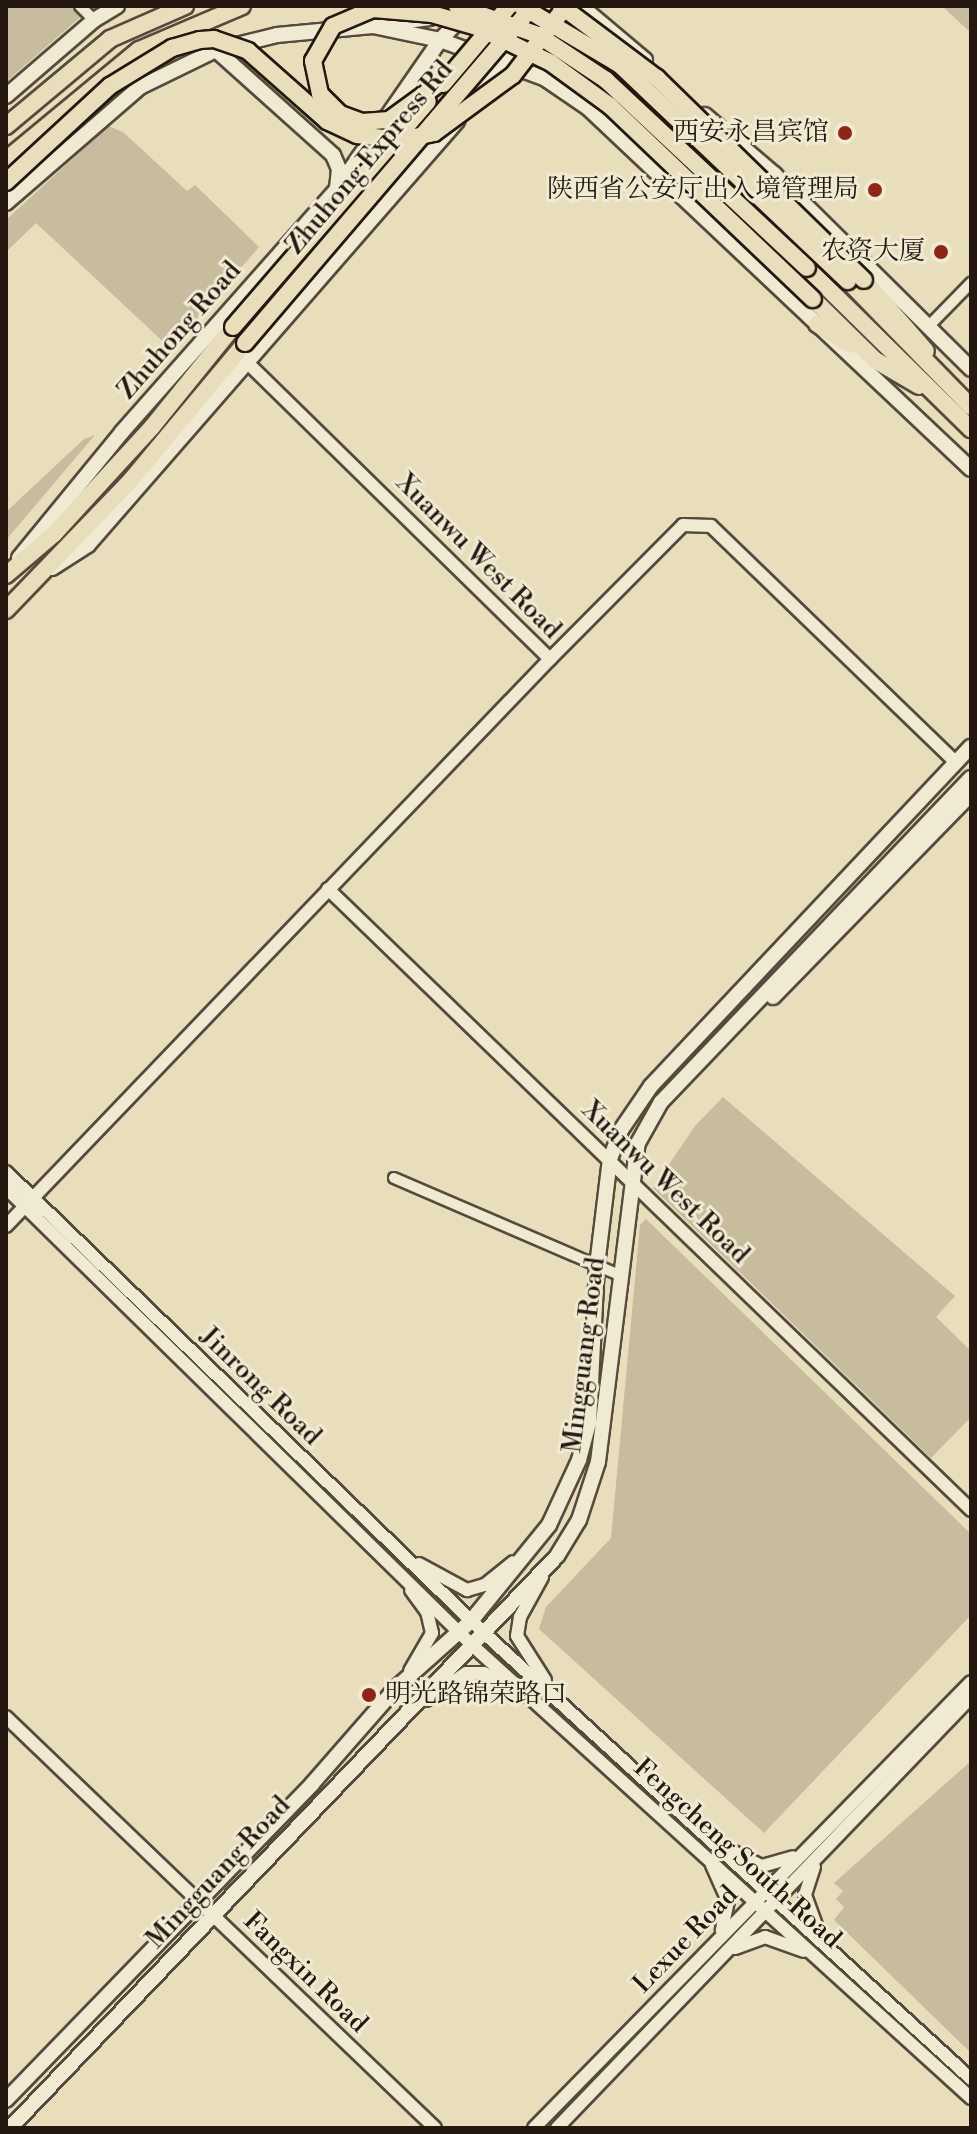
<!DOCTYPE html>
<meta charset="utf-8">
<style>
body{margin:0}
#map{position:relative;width:977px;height:2134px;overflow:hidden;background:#e8debb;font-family:"Libre Bodoni","Noto Serif SC",serif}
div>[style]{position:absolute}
.green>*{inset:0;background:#c7bc9e}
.roads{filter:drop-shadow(2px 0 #554a3c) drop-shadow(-2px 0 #554a3c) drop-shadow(0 2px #554a3c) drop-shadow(0 -2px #554a3c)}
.minor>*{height:10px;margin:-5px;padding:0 5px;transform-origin:5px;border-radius:5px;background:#f0ead3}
.tertiary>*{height:12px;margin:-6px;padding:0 6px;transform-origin:6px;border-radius:6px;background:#f0ead3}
.secondary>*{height:14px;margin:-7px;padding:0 7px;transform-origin:7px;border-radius:7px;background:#f0ead3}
.primary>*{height:16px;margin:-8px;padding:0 8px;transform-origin:8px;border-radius:8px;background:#e8debb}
.trunk>*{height:16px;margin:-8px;padding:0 8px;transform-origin:8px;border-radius:8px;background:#e8debb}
.bridges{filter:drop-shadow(2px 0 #241811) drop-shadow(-2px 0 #241811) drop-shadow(0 2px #241811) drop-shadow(0 -2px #241811)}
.trunk-bridge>*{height:16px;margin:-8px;padding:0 8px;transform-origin:8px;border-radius:8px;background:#e8debb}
.dots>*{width:22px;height:22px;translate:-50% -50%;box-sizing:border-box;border:4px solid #f0ead3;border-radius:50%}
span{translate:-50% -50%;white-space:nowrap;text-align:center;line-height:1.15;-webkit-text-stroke:6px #f0ead3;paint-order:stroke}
.poi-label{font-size:26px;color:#241811}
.right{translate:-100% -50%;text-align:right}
.left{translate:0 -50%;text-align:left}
.street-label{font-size:26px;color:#241811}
.frame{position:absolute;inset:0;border:8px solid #241811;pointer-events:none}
</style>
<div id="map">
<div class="green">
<i style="clip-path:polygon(6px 6px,93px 6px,6px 82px)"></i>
<i style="clip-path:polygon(942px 6px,971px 6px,971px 33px)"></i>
<i style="clip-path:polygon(108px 126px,123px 132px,187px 191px,195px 185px,259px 247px,171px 349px,36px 223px,6px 252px,6px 220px)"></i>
<i style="clip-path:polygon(95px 435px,6px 540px,6px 512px,84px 439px)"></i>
<i style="clip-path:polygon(723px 1097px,955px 1296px,936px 1317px,971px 1351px,971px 1417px,931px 1458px,653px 1188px,695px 1126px)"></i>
<i style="clip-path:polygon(646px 1219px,971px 1534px,971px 1615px,764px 1833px,539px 1629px,546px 1607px,611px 1538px,640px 1225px)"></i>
<i style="clip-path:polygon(971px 1761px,971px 2053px,834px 1920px,844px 1907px,836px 1899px,843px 1891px,834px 1883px)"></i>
</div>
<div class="roads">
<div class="minor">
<i style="left:80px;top:6px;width:20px;rotate:45deg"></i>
<i style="left:928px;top:327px;width:62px;rotate:-45.7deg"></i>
<i style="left:394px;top:1178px;width:245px;rotate:23.3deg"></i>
</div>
<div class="tertiary">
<i style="left:550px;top:659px;width:189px;rotate:-45.2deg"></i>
<i style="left:683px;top:525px;width:28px;rotate:2deg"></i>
<i style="left:711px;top:526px;width:341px;rotate:44deg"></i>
<i style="left:328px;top:889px;width:894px;rotate:44deg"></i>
<i style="left:6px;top:1172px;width:664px;rotate:43.96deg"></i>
<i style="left:484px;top:1633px;width:660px;rotate:42.48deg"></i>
<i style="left:6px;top:1188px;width:653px;rotate:44.44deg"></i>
<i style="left:472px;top:1645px;width:674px;rotate:42.23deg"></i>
<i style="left:6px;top:1226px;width:786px;rotate:-46.19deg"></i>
<i style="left:550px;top:659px;width:421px;rotate:-135.6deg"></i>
<i style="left:419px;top:1564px;width:55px;rotate:28.4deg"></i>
<i style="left:467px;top:1590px;width:19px;rotate:-16deg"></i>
<i style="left:485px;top:1585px;width:36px;rotate:-39deg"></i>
<i style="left:542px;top:1577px;width:46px;rotate:118.8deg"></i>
<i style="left:520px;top:1617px;width:19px;rotate:99deg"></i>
<i style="left:517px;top:1636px;width:52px;rotate:57.5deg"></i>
<i style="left:410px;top:1671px;width:44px;rotate:-59.9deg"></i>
<i style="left:432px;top:1633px;width:22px;rotate:-103deg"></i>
<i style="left:427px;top:1612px;width:27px;rotate:-126deg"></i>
<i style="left:426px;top:1700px;width:48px;rotate:-34deg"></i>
<i style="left:466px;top:1673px;width:18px"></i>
<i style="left:484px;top:1673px;width:30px;rotate:27deg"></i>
<i style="left:6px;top:1717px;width:594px;rotate:43.77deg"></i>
<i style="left:730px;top:1850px;width:36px;rotate:27deg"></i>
<i style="left:762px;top:1866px;width:32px;rotate:-16deg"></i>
<i style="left:712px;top:1865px;width:39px;rotate:66deg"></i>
<i style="left:728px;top:1901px;width:30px;rotate:102deg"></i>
<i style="left:814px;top:1867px;width:29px;rotate:108deg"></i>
<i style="left:805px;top:1895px;width:44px;rotate:69.9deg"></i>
<i style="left:735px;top:1948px;width:32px;rotate:-20deg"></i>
<i style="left:765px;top:1937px;width:41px;rotate:19.7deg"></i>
<i style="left:534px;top:2128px;width:624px;rotate:-45.58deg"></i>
<i style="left:557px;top:2128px;width:598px;rotate:-46.15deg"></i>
</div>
<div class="secondary">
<i style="left:581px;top:6px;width:84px;rotate:40.2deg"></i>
<i style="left:385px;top:24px;width:45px;rotate:-7.6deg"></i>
<i style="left:430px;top:18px;width:25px;rotate:-29deg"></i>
<i style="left:216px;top:50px;width:157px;rotate:41.9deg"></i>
<i style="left:333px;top:155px;width:15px;rotate:67deg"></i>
<i style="left:339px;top:169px;width:19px;rotate:96deg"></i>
<i style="left:6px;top:96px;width:116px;rotate:-40.8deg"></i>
<i style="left:94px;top:20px;width:27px;rotate:-31deg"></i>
<i style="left:477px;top:97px;width:50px;rotate:-49deg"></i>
<i style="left:705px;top:115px;width:91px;rotate:40.5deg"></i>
<i style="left:774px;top:174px;width:277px;rotate:44.7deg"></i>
<i style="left:6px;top:203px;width:177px;rotate:-40.9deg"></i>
<i style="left:140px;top:87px;width:85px;rotate:-26deg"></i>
<i style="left:216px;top:50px;width:63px;rotate:-13.8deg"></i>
<i style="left:277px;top:35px;width:96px;rotate:-5.4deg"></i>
<i style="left:373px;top:26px;width:68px;rotate:11.8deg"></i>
<i style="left:440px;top:40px;width:111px;rotate:20.1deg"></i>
<i style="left:544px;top:78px;width:53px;rotate:34.3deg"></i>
<i style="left:588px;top:108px;width:526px;rotate:43.31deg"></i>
<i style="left:19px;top:558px;width:163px;rotate:-50.7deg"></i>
<i style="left:122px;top:432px;width:324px;rotate:-48.5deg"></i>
<i style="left:337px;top:189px;width:181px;rotate:-55.3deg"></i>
<i style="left:440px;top:40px;width:35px;rotate:-46deg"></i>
<i style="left:52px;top:568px;width:43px;rotate:-32.6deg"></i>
<i style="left:88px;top:545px;width:563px;rotate:-48.96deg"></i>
<i style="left:773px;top:997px;width:284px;rotate:-45.7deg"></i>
<i style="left:6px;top:2100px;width:440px;rotate:-45.9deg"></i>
<i style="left:312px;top:1784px;width:129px;rotate:-48.8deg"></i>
<i style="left:397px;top:1687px;width:99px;rotate:-41.7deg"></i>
<i style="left:471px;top:1621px;width:124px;rotate:-50.9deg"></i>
<i style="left:549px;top:1525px;width:72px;rotate:-65.2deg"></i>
<i style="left:579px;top:1460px;width:38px;rotate:-75deg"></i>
<i style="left:589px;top:1423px;width:157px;rotate:-87.1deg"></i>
<i style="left:597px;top:1266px;width:108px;rotate:-83.1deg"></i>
<i style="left:610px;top:1159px;width:31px;rotate:-69deg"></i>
<i style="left:621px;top:1130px;width:53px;rotate:-55.7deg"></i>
<i style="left:651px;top:1086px;width:466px;rotate:-46.7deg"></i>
<i style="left:10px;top:2128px;width:791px;rotate:-46.28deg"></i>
<i style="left:557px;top:1556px;width:42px;rotate:-58.6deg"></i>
<i style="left:579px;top:1520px;width:61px;rotate:-71.9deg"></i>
<i style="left:598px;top:1462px;width:321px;rotate:-82.9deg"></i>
<i style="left:638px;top:1143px;width:47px;rotate:-60.7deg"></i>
<i style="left:661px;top:1102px;width:448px;rotate:-46.3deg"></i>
</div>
<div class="primary">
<i style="left:6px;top:575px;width:63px;rotate:-40.5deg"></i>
<i style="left:54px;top:534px;width:145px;rotate:-47.5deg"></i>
<i style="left:152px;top:427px;width:129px;rotate:-51deg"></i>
<i style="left:6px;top:610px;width:180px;rotate:-46.1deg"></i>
<i style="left:131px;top:480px;width:178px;rotate:-50.2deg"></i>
</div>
<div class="trunk">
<i style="left:6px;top:126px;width:136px;rotate:-39.9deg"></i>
<i style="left:110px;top:39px;width:82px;rotate:-23.7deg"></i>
<i style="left:6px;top:160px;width:173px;rotate:-39.6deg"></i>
<i style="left:139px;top:50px;width:112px;rotate:-23.1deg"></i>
<i style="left:807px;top:268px;width:230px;rotate:44.5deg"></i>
<i style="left:864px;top:280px;width:94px;rotate:48.9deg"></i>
<i style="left:848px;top:281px;width:176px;rotate:45.7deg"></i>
<i style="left:813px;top:299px;width:87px;rotate:44.5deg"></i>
<i style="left:875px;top:360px;width:51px;rotate:30.6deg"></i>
<i style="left:817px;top:324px;width:39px;rotate:32deg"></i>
</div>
</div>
<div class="bridges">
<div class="trunk-bridge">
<i style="left:457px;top:6px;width:86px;rotate:19.7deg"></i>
<i style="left:538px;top:35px;width:82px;rotate:33.5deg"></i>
<i style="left:606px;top:80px;width:275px;rotate:43.1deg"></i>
<i style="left:521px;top:6px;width:115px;rotate:30.8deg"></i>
<i style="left:620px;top:65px;width:314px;rotate:43.5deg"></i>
<i style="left:561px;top:6px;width:120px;rotate:36.9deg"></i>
<i style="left:657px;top:78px;width:289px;rotate:44.3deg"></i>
<i style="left:448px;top:77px;width:73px;rotate:143.9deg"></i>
<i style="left:389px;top:120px;width:27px;rotate:176deg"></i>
<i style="left:362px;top:122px;width:23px;rotate:-160deg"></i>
<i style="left:340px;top:114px;width:28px;rotate:-135deg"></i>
<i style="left:320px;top:94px;width:34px;rotate:-102deg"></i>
<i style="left:313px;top:61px;width:40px;rotate:-60.3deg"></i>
<i style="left:333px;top:26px;width:43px;rotate:-23deg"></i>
<i style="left:373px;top:9px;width:59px;rotate:4.8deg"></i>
<i style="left:432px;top:14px;width:47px;rotate:16.1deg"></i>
<i style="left:477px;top:27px;width:82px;rotate:25.9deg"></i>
<i style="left:551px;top:63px;width:73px;rotate:36.1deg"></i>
<i style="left:610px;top:106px;width:280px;rotate:43.6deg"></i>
<i style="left:443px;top:84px;width:102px;rotate:-49.8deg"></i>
<i style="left:6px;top:182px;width:142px;rotate:-42.7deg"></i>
<i style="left:110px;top:86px;width:73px;rotate:-31.5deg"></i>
<i style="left:172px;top:48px;width:29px;rotate:-16deg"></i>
<i style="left:200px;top:40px;width:14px;rotate:-4deg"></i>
<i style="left:214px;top:39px;width:36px;rotate:19deg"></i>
<i style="left:248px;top:51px;width:106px;rotate:41.5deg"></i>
<i style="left:327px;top:121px;width:33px;rotate:25deg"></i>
<i style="left:357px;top:135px;width:44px;rotate:6.5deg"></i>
<i style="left:401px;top:140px;width:34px;rotate:-12deg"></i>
<i style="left:434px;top:133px;width:98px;rotate:-36.3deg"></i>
<i style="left:513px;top:75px;width:87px;rotate:-52.5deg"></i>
<i style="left:233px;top:327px;width:298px;rotate:-49.2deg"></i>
<i style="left:245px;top:343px;width:443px;rotate:-49.5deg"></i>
</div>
</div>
<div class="dots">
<i style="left:845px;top:133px;background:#8f2418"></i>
<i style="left:875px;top:190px;background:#8f2418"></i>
<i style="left:941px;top:252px;background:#8f2418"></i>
<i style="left:369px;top:1695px;background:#8f2418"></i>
</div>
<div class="poi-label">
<span class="right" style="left:829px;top:133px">西安永昌宾馆</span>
<span class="right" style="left:859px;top:190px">陕西省公安厅出入境管理局</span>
<span class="right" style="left:925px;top:252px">农资大厦</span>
<span class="left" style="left:385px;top:1695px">明光路锦荣路口</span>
</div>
<div class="street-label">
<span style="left:370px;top:158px;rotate:-50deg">Zhuhong Express Rd</span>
<span style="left:180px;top:331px;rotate:-49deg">Zhuhong Road</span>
<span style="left:478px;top:557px;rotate:45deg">Xuanwu West Road</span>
<span style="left:665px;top:1183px;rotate:44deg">Xuanwu West Road</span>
<span style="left:585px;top:1355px;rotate:-83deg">Mingguang Road</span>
<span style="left:260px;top:1387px;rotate:44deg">Jinrong Road</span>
<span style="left:737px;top:1854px;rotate:42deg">Fengcheng South Road</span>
<span style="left:219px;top:1873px;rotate:-47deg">Mingguang Road</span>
<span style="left:686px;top:1940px;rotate:-46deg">Lexue Road</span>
<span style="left:305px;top:1973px;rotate:44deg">Fangxin Road</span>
</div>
<div class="frame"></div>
</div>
